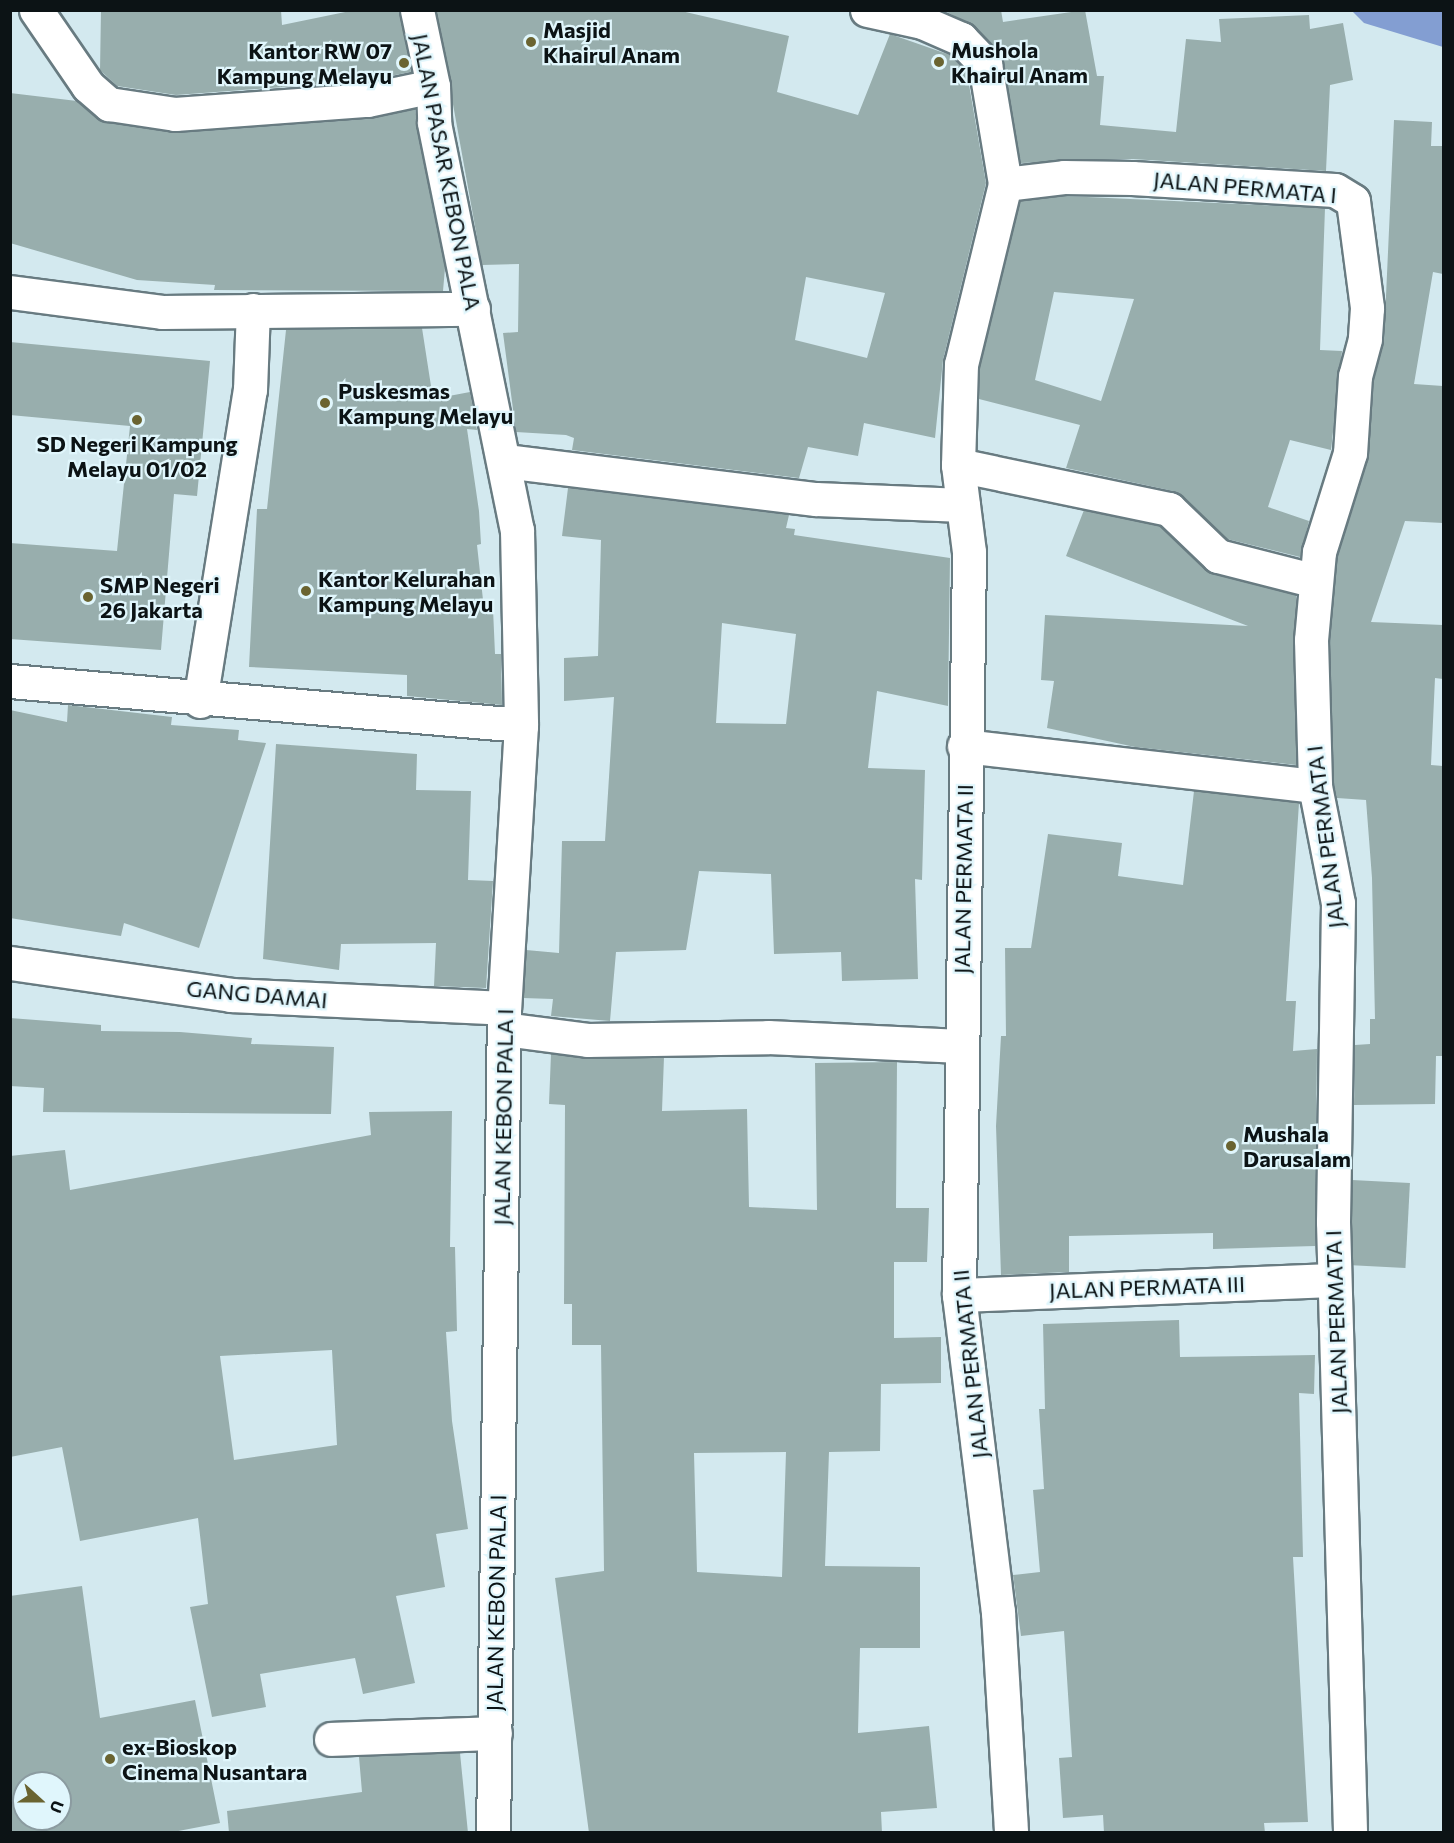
<!DOCTYPE html>
<style>
body{margin:0}
#map{position:relative;width:1454px;height:1843px;overflow:hidden;background:#d3e9ef;font-family:Commissioner,sans-serif}
div>[style]{position:absolute}
.water>*{inset:0;background:#839ed2}
.building>*{inset:0;background:#98aead;transform-origin:0 0}
.roads{filter:drop-shadow(2px 0 #687b81) drop-shadow(-2px 0 #687b81) drop-shadow(0 2px #687b81) drop-shadow(0 -2px #687b81)}
.minor>*{height:33px;margin:-16.5px;padding:0 16.5px;transform-origin:16.5px;border-radius:16.5px;background:#fff}
.dots>*{width:16px;height:16px;translate:-50% -50%;box-sizing:border-box;border:3px solid #e0f6fc;border-radius:50%}
span{translate:-50% -50%;white-space:nowrap;text-align:center;line-height:1.15;-webkit-text-stroke:4.5px #e0f6fc;paint-order:stroke}
.poi-label{font-size:22px;color:#0c1315;font-weight:700}
.left{translate:0 -50%;text-align:left}
.right{translate:-100% -50%;text-align:right}
.street-label{font-size:22px;color:#0c1315}
.frame{position:absolute;inset:0;border:12px solid #0c1315;pointer-events:none}
.north{position:absolute;left:12px;top:1771px;width:60px;height:60px;box-sizing:border-box;background:#e0f6fc;border:2px solid #8b9ba0;border-radius:50%;rotate:111deg;font-size:16px;font-weight:700;line-height:24px;text-align:center;color:#0c1315}
.north::after{content:'';display:block;margin:auto;width:21px;height:27px;background:#6a6431;clip-path:polygon(50% 0,100% 100%,50% 72%,0 100%)}
</style>
<div id="map">
<div class="water">
<i style="clip-path:polygon(1352px 11px,1443px 11px,1443px 47px,1364px 23px)"></i>
</div>
<div class="building">
<i style="clip-path:polygon(101px 10px,281px 10px,282px 25px,355px 10px,399px 10px,411px 72px,364px 81px,176px 95px,117px 86px,100px 70px)"></i>
<i style="clip-path:polygon(evenodd,436px 10px,677px 10px,789px 36px,777px 92px,858px 115px,890px 34px,950px 55px,967px 73px,986px 183px,943px 360px,935px 438px,864px 423px,858px 456px,808px 447px,799px 478px,572px 450px,574px 438px,566px 435px,516px 432px,503px 333px,518px 332px,519px 264px,482px 265px,436px 10px,806px 277px,885px 293px,867px 358px,795px 340px,806px 277px)"></i>
<i style="clip-path:polygon(943px 10px,1001px 10px,1003px 22px,1085px 10px,1097px 76px,1104px 76px,1100px 125px,1176px 132px,1186px 39px,1221px 42px,1219px 19px,1309px 15px,1310px 29px,1343px 23px,1353px 80px,1330px 85px,1326px 171px,1132px 159px,1021px 163px,999px 52px,974px 26px)"></i>
<i style="clip-path:polygon(10px 93px,77px 101px,106px 122px,176px 133px,368px 119px,415px 109px,445px 268px,443px 291px,214px 290px,215px 285px,137px 280px,10px 243px)"></i>
<i style="clip-path:polygon(1394px 120px,1432px 122px,1431px 146px,1443px 146px,1443px 274px,1433px 272px,1414px 384px,1443px 386px,1443px 523px,1405px 521px,1371px 622px,1443px 625px,1443px 679px,1435px 678px,1431px 765px,1443px 766px,1443px 1056px,1436px 1056px,1435px 1104px,1354px 1105px,1355px 1045px,1370px 1044px,1370px 1019px,1375px 1019px,1372px 878px,1366px 800px,1337px 798px,1334px 784px,1330px 641px,1337px 556px,1368px 458px,1374px 379px,1384px 340px)"></i>
<i style="clip-path:polygon(evenodd,1065px 196px,1325px 208px,1320px 350px,1342px 351px,1331px 450px,1290px 440px,1268px 507px,1309px 521px,1300px 557px,1227px 539px,1173px 491px,1066px 468px,1080px 425px,979px 399px,980px 367px,1020px 201px,1065px 196px,1054px 292px,1134px 299px,1101px 401px,1035px 380px,1054px 292px)"></i>
<i style="clip-path:polygon(422px 328px,433px 399px,470px 392px,477px 430px,467px 429px,479px 511px,481px 544px,477px 545px,484px 609px,493px 609px,495px 654px,501px 654px,502px 705px,407px 696px,407px 675px,249px 667px,257px 509px,267px 509px,286px 330px)"></i>
<i style="clip-path:polygon(10px 342px,210px 361px,197px 496px,174px 494px,161px 650px,10px 639px,10px 543px,117px 551px,130px 426px,10px 415px)"></i>
<i style="clip-path:polygon(evenodd,568px 488px,789px 515px,786px 528px,795px 529px,794px 535px,950px 558px,948px 706px,877px 691px,868px 768px,925px 770px,922px 880px,915px 879px,918px 979px,842px 981px,841px 952px,774px 954px,771px 874px,699px 871px,686px 950px,616px 952px,610px 1021px,551px 1016px,553px 999px,523px 998px,526px 950px,559px 953px,562px 841px,605px 841px,614px 697px,564px 701px,564px 658px,598px 656px,601px 540px,562px 536px,568px 488px,722px 623px,796px 634px,786px 724px,716px 723px,722px 623px)"></i>
<i style="clip-path:polygon(1084px 510px,1160px 526px,1213px 574px,1296px 595px,1296px 765px,1135px 747px,1047px 728px,1054px 681px,1041px 680px,1045px 615px,1248px 626px,1066px 556px)"></i>
<i style="clip-path:polygon(68px 705px,172px 717px,171px 725px,239px 730px,238px 740px,266px 743px,199px 948px,124px 923px,121px 936px,10px 918px,10px 710px,67px 722px)"></i>
<i style="clip-path:polygon(276px 744px,417px 754px,416px 790px,471px 791px,468px 880px,493px 881px,486px 988px,434px 986px,436px 943px,341px 944px,339px 970px,263px 959px)"></i>
<i style="clip-path:polygon(1194px 791px,1299px 803px,1286px 1001px,1296px 1001px,1293px 1051px,1317px 1049px,1315px 1246px,1213px 1249px,1213px 1233px,1069px 1236px,1069px 1272px,1001px 1275px,996px 1126px,1001px 1036px,1006px 1036px,1005px 948px,1031px 948px,1048px 834px,1122px 843px,1118px 876px,1183px 885px)"></i>
<i style="clip-path:polygon(10px 1018px,101px 1025px,101px 1031px,180px 1032px,252px 1038px,251px 1044px,334px 1047px,331px 1114px,43px 1112px,44px 1088px,10px 1086px)"></i>
<i style="clip-path:polygon(evenodd,551px 1054px,664px 1057px,662px 1111px,747px 1109px,749px 1207px,817px 1210px,815px 1063px,897px 1062px,896px 1208px,929px 1208px,927px 1262px,894px 1262px,894px 1338px,941px 1337px,941px 1383px,881px 1384px,880px 1451px,829px 1452px,825px 1566px,920px 1567px,920px 1648px,860px 1648px,858px 1733px,929px 1726px,937px 1808px,881px 1812px,882px 1833px,589px 1833px,555px 1578px,604px 1571px,601px 1345px,572px 1345px,572px 1304px,564px 1304px,565px 1105px,549px 1104px,551px 1054px,786px 1452px,782px 1577px,697px 1572px,694px 1453px,786px 1452px)"></i>
<i style="clip-path:polygon(evenodd,452px 1111px,450px 1247px,455px 1247px,457px 1331px,446px 1332px,452px 1421px,468px 1529px,436px 1534px,445px 1587px,396px 1596px,415px 1683px,363px 1694px,355px 1658px,260px 1674px,266px 1707px,212px 1717px,190px 1607px,208px 1604px,198px 1518px,80px 1541px,62px 1447px,10px 1457px,10px 1156px,65px 1150px,70px 1190px,371px 1135px,369px 1112px,452px 1111px,332px 1350px,337px 1445px,234px 1460px,220px 1356px,332px 1350px)"></i>
<i style="left:1352px;top:1180px;width:58px;height:85px;rotate:3deg"></i>
<i style="clip-path:polygon(1179px 1320px,1180px 1357px,1315px 1355px,1314px 1394px,1299px 1393px,1303px 1557px,1293px 1557px,1308px 1822px,1264px 1823px,1265px 1833px,1104px 1833px,1103px 1815px,1063px 1818px,1059px 1758px,1072px 1757px,1064px 1631px,1021px 1636px,1013px 1575px,1040px 1572px,1033px 1490px,1044px 1489px,1039px 1409px,1045px 1409px,1043px 1324px)"></i>
<i style="clip-path:polygon(evenodd,82px 1586px,100px 1718px,195px 1700px,220px 1823px,168px 1833px,10px 1833px,10px 1596px,82px 1586px,24px 1783px,60px 1783px,60px 1819px,24px 1819px,24px 1783px)"></i>
<i style="clip-path:polygon(460px 1753px,468px 1833px,229px 1833px,227px 1811px,362px 1792px,359px 1757px)"></i>
</div>
<div class="roads">
<div class="minor">
<i style="left:36px;top:10px;width:92px;rotate:55.6deg"></i>
<i style="left:88px;top:86px;width:28px;rotate:41deg"></i>
<i style="left:109px;top:104px;width:67px;rotate:8.6deg"></i>
<i style="left:175px;top:114px;width:193px;rotate:-4.2deg"></i>
<i style="left:367px;top:100px;width:67px;rotate:-12deg"></i>
<i style="left:417px;top:10px;width:78px;rotate:78.1deg"></i>
<i style="left:433px;top:86px;width:37px;rotate:88deg"></i>
<i style="left:434px;top:123px;width:415px;rotate:78.5deg"></i>
<i style="left:517px;top:530px;width:195px;rotate:88.8deg"></i>
<i style="left:521px;top:725px;width:284px;rotate:93.4deg"></i>
<i style="left:504px;top:1008px;width:824px;rotate:90.76deg"></i>
<i style="left:867px;top:10px;width:56px;rotate:12.3deg"></i>
<i style="left:922px;top:22px;width:43px;rotate:23.6deg"></i>
<i style="left:961px;top:39px;width:35px;rotate:46deg"></i>
<i style="left:985px;top:64px;width:122px;rotate:80.5deg"></i>
<i style="left:1005px;top:184px;width:185px;rotate:103.7deg"></i>
<i style="left:961px;top:364px;width:101px;rotate:91.7deg"></i>
<i style="left:958px;top:465px;width:88px;rotate:82.8deg"></i>
<i style="left:969px;top:552px;width:743px;rotate:90.77deg"></i>
<i style="left:959px;top:1295px;width:319px;rotate:83deg"></i>
<i style="left:998px;top:1612px;width:220px;rotate:86.6deg"></i>
<i style="left:1005px;top:184px;width:59px;rotate:-6.8deg"></i>
<i style="left:1064px;top:177px;width:68px;rotate:0.8deg"></i>
<i style="left:1132px;top:178px;width:203px;rotate:3.4deg"></i>
<i style="left:1335px;top:190px;width:21px;rotate:31deg"></i>
<i style="left:1353px;top:201px;width:108px;rotate:82.5deg"></i>
<i style="left:1367px;top:308px;width:31px;rotate:94deg"></i>
<i style="left:1365px;top:339px;width:38px;rotate:105deg"></i>
<i style="left:1355px;top:376px;width:77px;rotate:93.7deg"></i>
<i style="left:1350px;top:453px;width:104px;rotate:107.4deg"></i>
<i style="left:1319px;top:552px;width:88px;rotate:95.2deg"></i>
<i style="left:1311px;top:640px;width:146px;rotate:88.4deg"></i>
<i style="left:1315px;top:786px;width:119px;rotate:78.9deg"></i>
<i style="left:1338px;top:903px;width:319px;rotate:90.9deg"></i>
<i style="left:1333px;top:1222px;width:610px;rotate:88.4deg"></i>
<i style="left:10px;top:292px;width:153px;rotate:7.5deg"></i>
<i style="left:162px;top:312px;width:311px;rotate:-0.6deg"></i>
<i style="left:505px;top:461px;width:313px;rotate:7deg"></i>
<i style="left:816px;top:499px;width:147px;rotate:2.3deg"></i>
<i style="left:958px;top:465px;width:216px;rotate:11.8deg"></i>
<i style="left:1169px;top:509px;width:68px;rotate:43.8deg"></i>
<i style="left:1218px;top:556px;width:101px;rotate:14.3deg"></i>
<i style="left:10px;top:681px;width:513px;rotate:4.92deg"></i>
<i style="left:200px;top:701px;width:315px;rotate:-80.9deg"></i>
<i style="left:250px;top:390px;width:80px;rotate:-87.9deg"></i>
<i style="left:964px;top:746px;width:353px;rotate:6.5deg"></i>
<i style="left:10px;top:963px;width:223px;rotate:8.2deg"></i>
<i style="left:231px;top:995px;width:273px;rotate:2.7deg"></i>
<i style="left:504px;top:1029px;width:84px;rotate:7.5deg"></i>
<i style="left:587px;top:1040px;width:181px;rotate:-0.9deg"></i>
<i style="left:768px;top:1037px;width:193px;rotate:2.7deg"></i>
<i style="left:959px;top:1295px;width:375px;rotate:-2.3deg"></i>
<i style="left:331px;top:1739px;width:164px;rotate:-2.1deg"></i>
</div>
</div>
<div class="dots">
<i style="left:531px;top:42px;background:#6a6431"></i>
<i style="left:939px;top:62px;background:#6a6431"></i>
<i style="left:404px;top:63px;background:#6a6431"></i>
<i style="left:325px;top:403px;background:#6a6431"></i>
<i style="left:137px;top:420px;background:#6a6431"></i>
<i style="left:306px;top:591px;background:#6a6431"></i>
<i style="left:88px;top:597px;background:#6a6431"></i>
<i style="left:1231px;top:1146px;background:#6a6431"></i>
<i style="left:110px;top:1759px;background:#6a6431"></i>
</div>
<div class="poi-label">
<span class="left" style="left:543px;top:42px">Masjid<br>Khairul Anam</span>
<span class="left" style="left:951px;top:62px">Mushola<br>Khairul Anam</span>
<span class="right" style="left:392px;top:63px">Kantor RW 07<br>Kampung Melayu</span>
<span class="left" style="left:338px;top:403px">Puskesmas<br>Kampung Melayu</span>
<span style="left:137px;top:456px">SD Negeri Kampung<br>Melayu 01/02</span>
<span class="left" style="left:318px;top:591px">Kantor Kelurahan<br>Kampung Melayu</span>
<span class="left" style="left:100px;top:597px">SMP Negeri<br>26 Jakarta</span>
<span class="left" style="left:1243px;top:1146px">Mushala<br>Darusalam</span>
<span class="left" style="left:122px;top:1759px">ex-Bioskop<br>Cinema Nusantara</span>
</div>
<div class="street-label">
<span style="left:447px;top:172px;rotate:79deg">JALAN PASAR KEBON PALA</span>
<span style="left:1245px;top:187px;rotate:5deg">JALAN PERMATA I</span>
<span style="left:1325px;top:837px;rotate:-97deg">JALAN PERMATA I</span>
<span style="left:963px;top:879px;rotate:-89deg">JALAN PERMATA II</span>
<span style="left:257px;top:994px;rotate:5deg">GANG DAMAI</span>
<span style="left:503px;top:1117px;rotate:-89deg">JALAN KEBON PALA I</span>
<span style="left:1147px;top:1287px;rotate:-2deg">JALAN PERMATA III</span>
<span style="left:1336px;top:1322px;rotate:-92deg">JALAN PERMATA I</span>
<span style="left:970px;top:1364px;rotate:-96deg">JALAN PERMATA II</span>
<span style="left:496px;top:1603px;rotate:-89deg">JALAN KEBON PALA I</span>
</div>
<div class="frame"></div>
<div class="north">U</div>
</div>
